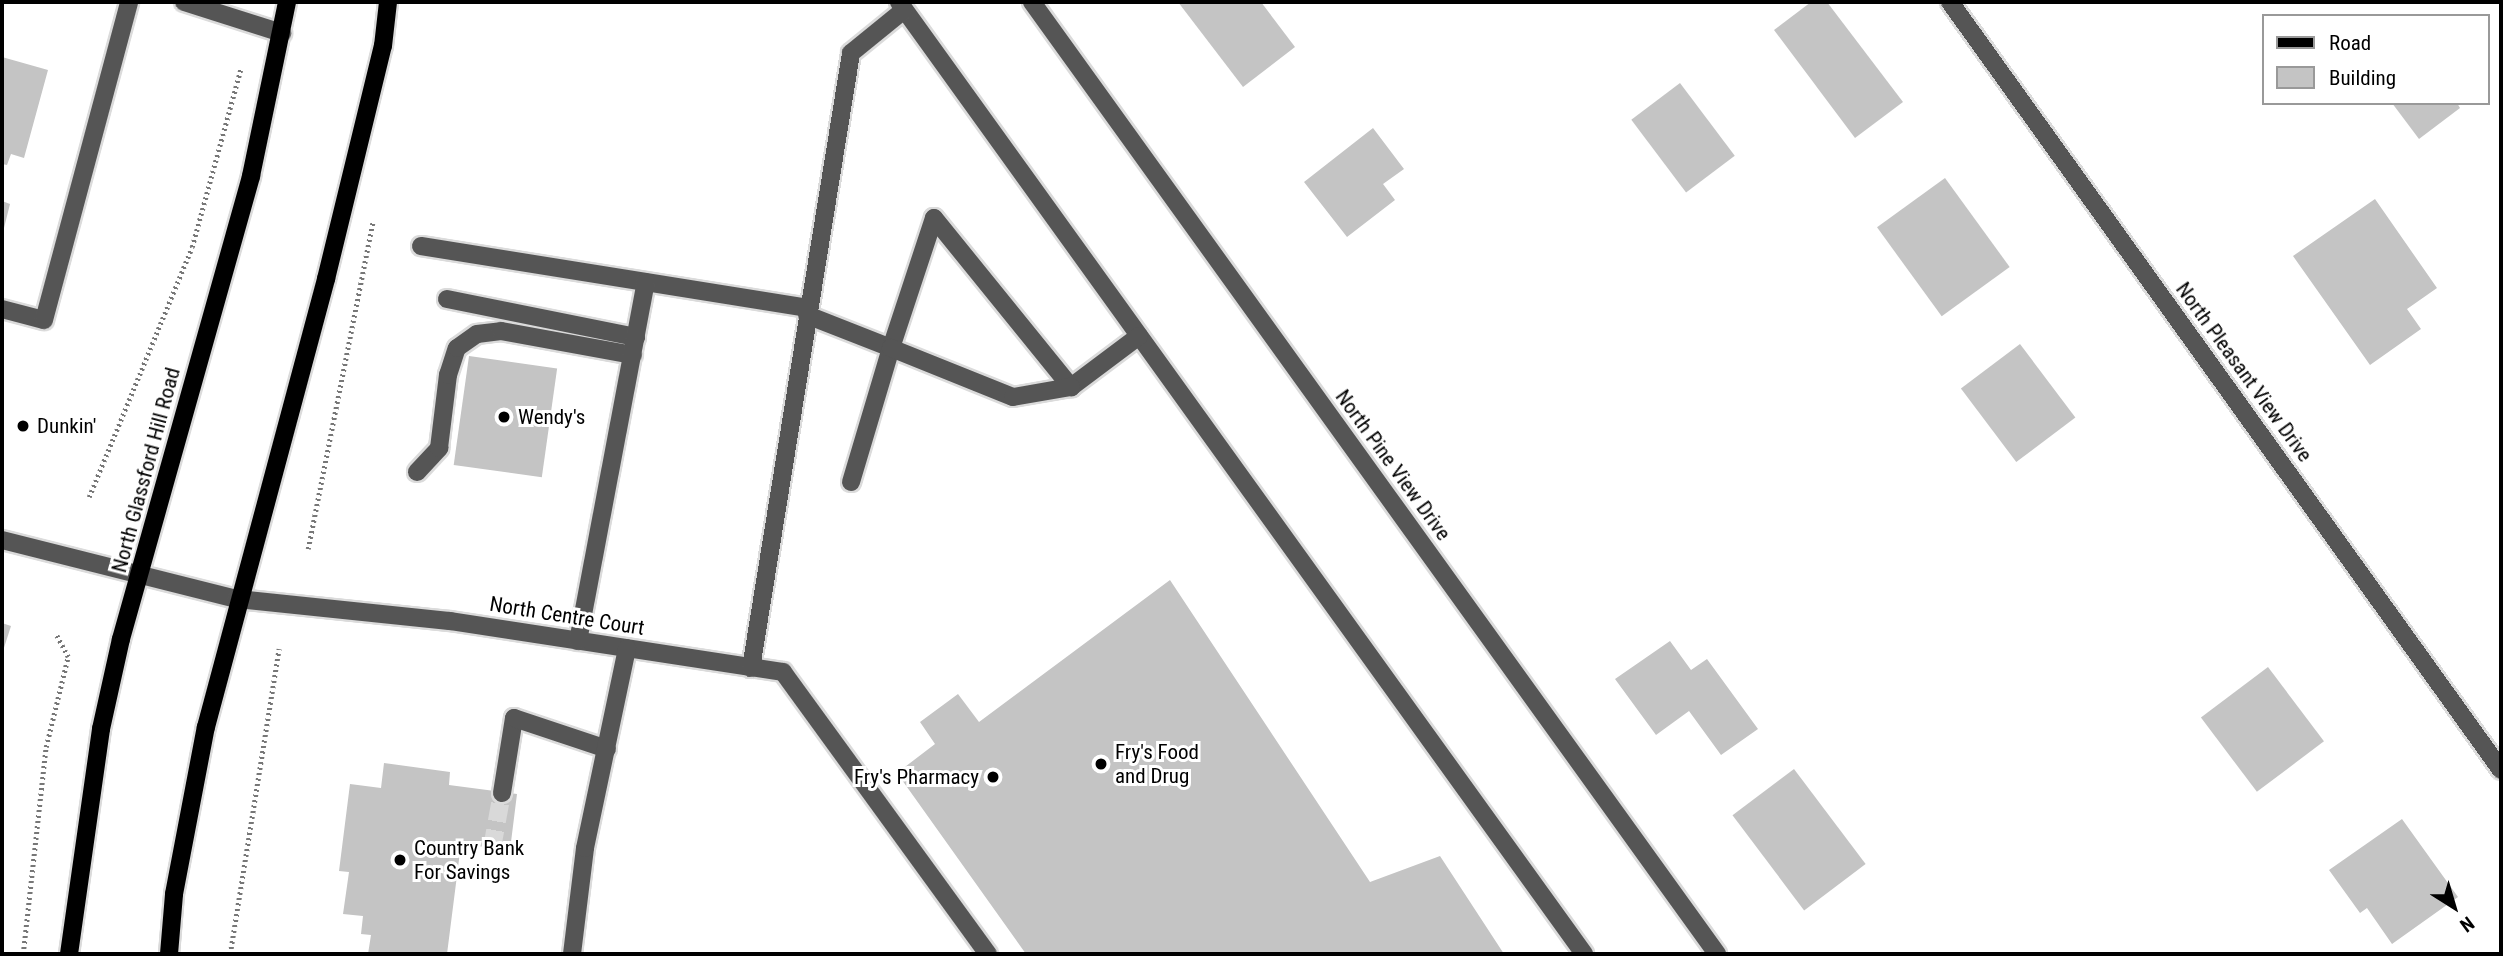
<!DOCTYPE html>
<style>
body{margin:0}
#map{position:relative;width:2503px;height:956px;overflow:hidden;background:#fff;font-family:"Roboto Condensed",sans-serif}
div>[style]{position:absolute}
.building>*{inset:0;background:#c4c4c4;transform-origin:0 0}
.minor-tunnel>*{height:18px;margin-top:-9px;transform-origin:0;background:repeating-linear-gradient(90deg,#d9d9d9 0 18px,transparent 0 27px)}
.path>*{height:4.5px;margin-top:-2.25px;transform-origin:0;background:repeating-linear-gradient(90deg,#777 0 2px,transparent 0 5.5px)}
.roads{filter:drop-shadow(2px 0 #dbdbdb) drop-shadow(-2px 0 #dbdbdb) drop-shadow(0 2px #dbdbdb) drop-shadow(0 -2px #dbdbdb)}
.minor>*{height:18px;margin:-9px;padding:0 9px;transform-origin:9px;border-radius:9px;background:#555}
.major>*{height:18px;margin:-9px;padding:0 9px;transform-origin:9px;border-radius:9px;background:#000}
.dots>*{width:19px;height:19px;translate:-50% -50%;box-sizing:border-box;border:4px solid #fff;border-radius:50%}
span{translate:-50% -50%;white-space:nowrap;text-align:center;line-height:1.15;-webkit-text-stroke:6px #fff;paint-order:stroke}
.street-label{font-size:21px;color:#000}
.poi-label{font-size:21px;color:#000}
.left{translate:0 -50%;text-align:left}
.right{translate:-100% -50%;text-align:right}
.frame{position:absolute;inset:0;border:4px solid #000;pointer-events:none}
.legend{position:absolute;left:2262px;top:14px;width:228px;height:91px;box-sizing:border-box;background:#fff;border:2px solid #999;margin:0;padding:9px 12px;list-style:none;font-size:21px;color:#000}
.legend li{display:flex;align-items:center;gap:14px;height:35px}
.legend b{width:35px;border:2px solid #999}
.north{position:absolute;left:2419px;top:872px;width:70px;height:70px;-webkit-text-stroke:5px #fff;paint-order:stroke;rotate:143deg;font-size:19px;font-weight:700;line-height:28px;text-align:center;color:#000}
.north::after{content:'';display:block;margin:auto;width:24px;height:32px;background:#000;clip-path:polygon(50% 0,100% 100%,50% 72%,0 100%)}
</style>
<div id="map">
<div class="building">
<i style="clip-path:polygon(1178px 2px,1261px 2px,1295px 47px,1243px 87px)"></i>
<i style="clip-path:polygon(1811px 2px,1827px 2px,1903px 102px,1855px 138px,1774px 30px)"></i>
<i style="clip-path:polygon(2px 57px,48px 70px,24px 158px,11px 154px,7px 165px,2px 164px)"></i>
<i style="left:1680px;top:83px;width:91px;height:61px;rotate:53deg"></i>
<i style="clip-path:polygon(2392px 103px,2457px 103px,2460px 108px,2419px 139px)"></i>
<i style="clip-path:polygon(1373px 128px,1404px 169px,1383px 184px,1395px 200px,1347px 237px,1304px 182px)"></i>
<i style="left:1945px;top:178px;width:110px;height:84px;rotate:54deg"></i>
<i style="clip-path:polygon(2375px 199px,2437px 288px,2407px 309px,2421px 329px,2370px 365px,2293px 256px)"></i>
<i style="clip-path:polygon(2px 201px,10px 204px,3px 232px,2px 232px)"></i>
<i style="left:2020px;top:344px;width:92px;height:74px;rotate:53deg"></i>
<i style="left:469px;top:356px;width:89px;height:110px;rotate:8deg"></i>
<i style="clip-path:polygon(1170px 580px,1370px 882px,1440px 856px,1504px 954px,1026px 954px,897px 773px,935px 744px,920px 722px,958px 694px,979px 722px)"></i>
<i style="clip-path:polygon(2px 623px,11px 626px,2px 654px)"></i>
<i style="clip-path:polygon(1670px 641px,1691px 670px,1707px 659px,1758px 729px,1721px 755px,1689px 711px,1656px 735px,1615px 679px)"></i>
<i style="left:2268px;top:667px;width:93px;height:84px;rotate:53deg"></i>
<i style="clip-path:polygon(384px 763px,450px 772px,449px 785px,517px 794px,510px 850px,461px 844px,447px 954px,368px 954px,371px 935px,361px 934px,363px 916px,343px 914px,349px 872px,339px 871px,350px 784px,381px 788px)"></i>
<i style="left:1794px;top:769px;width:119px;height:77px;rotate:53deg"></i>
<i style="clip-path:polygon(2402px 819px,2458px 897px,2392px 944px,2367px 908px,2360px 913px,2329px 870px)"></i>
</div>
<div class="minor-tunnel">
<i style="left:492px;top:848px;width:56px;rotate:-79.7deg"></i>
</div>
<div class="path">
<i style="left:89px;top:497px;width:270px;rotate:-67.6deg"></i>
<i style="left:192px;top:247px;width:186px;rotate:-74.7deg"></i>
<i style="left:308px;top:549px;width:335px;rotate:-78.8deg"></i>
<i style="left:23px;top:954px;width:208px;rotate:-83.7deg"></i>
<i style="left:46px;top:747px;width:93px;rotate:-76.3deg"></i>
<i style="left:68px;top:657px;width:26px;rotate:-118deg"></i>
<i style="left:230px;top:954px;width:309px;rotate:-80.9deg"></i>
</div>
<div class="roads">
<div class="minor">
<i style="left:184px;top:2px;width:103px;rotate:17.6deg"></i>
<i style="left:899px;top:2px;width:1173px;rotate:54.26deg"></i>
<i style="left:1032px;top:2px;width:1173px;rotate:54.26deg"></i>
<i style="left:1950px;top:2px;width:945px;rotate:54.34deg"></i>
<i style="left:421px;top:246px;width:392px;rotate:9.1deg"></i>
<i style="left:447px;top:299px;width:193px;rotate:11.4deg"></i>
<i style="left:2px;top:309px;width:43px;rotate:14.7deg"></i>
<i style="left:44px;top:320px;width:329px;rotate:-75deg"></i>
<i style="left:807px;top:315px;width:90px;rotate:21.4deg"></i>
<i style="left:891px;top:348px;width:137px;rotate:-71.7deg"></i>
<i style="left:934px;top:218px;width:218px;rotate:51deg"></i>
<i style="left:1071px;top:387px;width:85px;rotate:-36.9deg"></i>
<i style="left:417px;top:472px;width:33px;rotate:-47deg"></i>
<i style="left:439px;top:448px;width:74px;rotate:-83deg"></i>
<i style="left:448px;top:375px;width:28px;rotate:-72deg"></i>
<i style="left:457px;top:348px;width:24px;rotate:-35deg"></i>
<i style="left:477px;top:334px;width:24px;rotate:-7deg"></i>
<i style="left:501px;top:331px;width:134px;rotate:10.3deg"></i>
<i style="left:851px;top:482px;width:140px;rotate:-73.4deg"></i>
<i style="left:891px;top:348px;width:131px;rotate:21.9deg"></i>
<i style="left:1013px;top:397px;width:59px;rotate:-9.8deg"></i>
<i style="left:2px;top:540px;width:242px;rotate:14.1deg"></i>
<i style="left:237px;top:599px;width:214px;rotate:5.9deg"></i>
<i style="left:450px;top:621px;width:337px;rotate:8.7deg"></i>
<i style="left:783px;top:672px;width:349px;rotate:54deg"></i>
<i style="left:578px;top:641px;width:365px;rotate:-79.3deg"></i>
<i style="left:751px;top:668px;width:623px;rotate:-80.76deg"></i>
<i style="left:851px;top:53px;width:68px;rotate:-39.1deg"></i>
<i style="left:502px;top:793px;width:76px;rotate:-80.9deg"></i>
<i style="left:514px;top:718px;width:98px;rotate:18.4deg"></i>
<i style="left:572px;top:954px;width:107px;rotate:-83deg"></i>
<i style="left:585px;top:848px;width:204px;rotate:-78.1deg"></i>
</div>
<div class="major">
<i style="left:69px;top:954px;width:227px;rotate:-81.9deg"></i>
<i style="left:101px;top:729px;width:92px;rotate:-77.5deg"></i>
<i style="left:121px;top:639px;width:481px;rotate:-74.3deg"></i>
<i style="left:251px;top:176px;width:178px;rotate:-78.3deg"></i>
<i style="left:169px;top:954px;width:60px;rotate:-85.2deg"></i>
<i style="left:174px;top:894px;width:170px;rotate:-79.2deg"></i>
<i style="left:206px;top:727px;width:464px;rotate:-75deg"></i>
<i style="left:326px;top:279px;width:240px;rotate:-76.3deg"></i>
<i style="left:383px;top:46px;width:44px;rotate:-83.5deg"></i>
</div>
</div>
<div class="dots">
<i style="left:504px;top:417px;background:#000"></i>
<i style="left:23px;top:426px;background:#000"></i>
<i style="left:1101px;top:764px;background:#000"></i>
<i style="left:993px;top:777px;background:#000"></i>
<i style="left:400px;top:860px;background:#000"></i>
</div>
<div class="street-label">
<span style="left:2244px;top:372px;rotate:54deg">North Pleasant View Drive</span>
<span style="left:1393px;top:465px;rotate:54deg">North Pine View Drive</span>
<span style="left:146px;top:470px;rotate:-75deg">North Glassford Hill Road</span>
<span style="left:567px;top:616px;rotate:9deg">North Centre Court</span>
</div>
<div class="poi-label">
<span class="left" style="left:518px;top:417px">Wendy's</span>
<span class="left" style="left:37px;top:426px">Dunkin'</span>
<span class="left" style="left:1115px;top:764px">Fry's Food<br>and Drug</span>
<span class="right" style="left:979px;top:777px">Fry's Pharmacy</span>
<span class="left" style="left:414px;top:860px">Country Bank<br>For Savings</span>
</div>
<div class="frame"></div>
<ul class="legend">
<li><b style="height:9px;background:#000"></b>Road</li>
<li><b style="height:19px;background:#c4c4c4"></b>Building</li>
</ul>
<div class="north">N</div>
</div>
